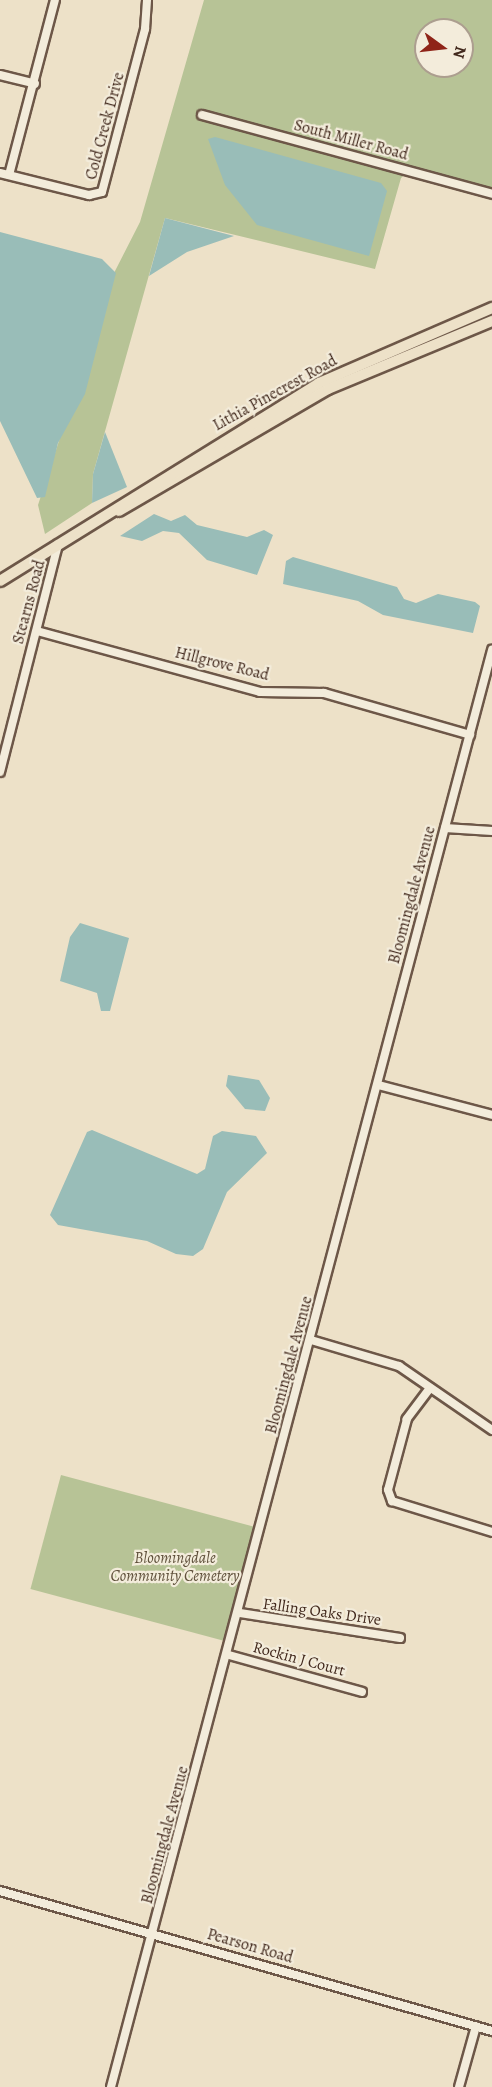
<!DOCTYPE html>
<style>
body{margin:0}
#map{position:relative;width:492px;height:2087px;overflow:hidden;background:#ede1c8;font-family:Alegreya,serif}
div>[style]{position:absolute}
.green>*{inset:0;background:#b7c396;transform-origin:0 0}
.water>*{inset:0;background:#99bdb8}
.roads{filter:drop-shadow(2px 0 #6d5748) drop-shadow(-2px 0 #6d5748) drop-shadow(0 2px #6d5748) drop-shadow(0 -2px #6d5748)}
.minor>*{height:8px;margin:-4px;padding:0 4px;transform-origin:4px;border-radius:4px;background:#f3ecdb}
.major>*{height:10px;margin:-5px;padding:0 5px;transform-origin:5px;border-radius:5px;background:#ede1c8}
span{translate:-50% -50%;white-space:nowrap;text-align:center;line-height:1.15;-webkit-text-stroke:4.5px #f3ecdb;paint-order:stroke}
.street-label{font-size:16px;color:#42291d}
.park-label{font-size:16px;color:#5f503b;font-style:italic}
.north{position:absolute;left:414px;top:18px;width:60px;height:60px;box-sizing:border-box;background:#f3ecdb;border:2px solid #ac9e8f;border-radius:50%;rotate:105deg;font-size:16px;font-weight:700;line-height:24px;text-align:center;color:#42291d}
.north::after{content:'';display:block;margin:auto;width:21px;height:27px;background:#8f2418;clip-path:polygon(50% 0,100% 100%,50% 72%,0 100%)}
</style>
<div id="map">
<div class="green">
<i style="clip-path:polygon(evenodd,204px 0,492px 0,492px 189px,420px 169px,419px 174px,409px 171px,401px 178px,375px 269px,165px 218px,93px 474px,92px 503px,45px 534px,38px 505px,114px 273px,140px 222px,204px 0,426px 30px,462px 30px,462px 66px,426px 66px,426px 30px)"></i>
<i style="left:61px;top:1475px;width:203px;height:118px;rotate:15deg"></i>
</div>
<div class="water">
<i style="clip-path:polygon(215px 137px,381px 183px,387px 191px,369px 256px,257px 225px,225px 185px,208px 139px)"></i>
<i style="clip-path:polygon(165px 218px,234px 236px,187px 252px,149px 276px)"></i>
<i style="clip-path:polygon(0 232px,102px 259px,116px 273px,85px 394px,58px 443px,45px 497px,37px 498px,0 421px)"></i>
<i style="clip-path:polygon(105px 432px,127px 487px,92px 503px,93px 474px)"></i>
<i style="clip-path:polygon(154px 514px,171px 521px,185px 515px,197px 525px,247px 537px,264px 530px,273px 535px,257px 575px,207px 560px,179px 533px,163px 531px,142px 541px,120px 536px)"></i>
<i style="clip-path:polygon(293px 557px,397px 587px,404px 599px,416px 603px,438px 594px,475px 602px,480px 606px,473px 633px,383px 615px,358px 601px,283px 584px,286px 561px)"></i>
<i style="clip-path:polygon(80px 923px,129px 938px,110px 1011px,101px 1011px,97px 993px,60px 981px,70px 937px)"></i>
<i style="clip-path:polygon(228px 1075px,259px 1080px,270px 1098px,265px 1111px,245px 1109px,226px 1086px)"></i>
<i style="clip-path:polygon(92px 1130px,197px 1174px,205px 1169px,213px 1136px,222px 1131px,256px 1136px,267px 1153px,227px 1192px,203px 1249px,193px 1256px,176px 1254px,147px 1241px,58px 1225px,50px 1215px,87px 1132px)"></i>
</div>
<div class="roads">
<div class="minor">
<i style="left:0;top:75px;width:36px;rotate:14deg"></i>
<i style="left:202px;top:115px;width:301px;rotate:15.2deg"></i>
<i style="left:0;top:173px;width:92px;rotate:13.9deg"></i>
<i style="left:89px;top:195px;width:13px;rotate:-13deg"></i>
<i style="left:102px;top:192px;width:169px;rotate:-75.2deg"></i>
<i style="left:145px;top:29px;width:29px;rotate:-86deg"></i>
<i style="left:9px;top:175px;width:181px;rotate:-75.3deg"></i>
<i style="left:37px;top:631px;width:231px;rotate:15.3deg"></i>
<i style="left:260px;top:692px;width:64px;rotate:0.9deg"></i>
<i style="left:324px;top:693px;width:152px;rotate:16deg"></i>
<i style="left:0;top:772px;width:235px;rotate:-75.7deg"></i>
<i style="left:445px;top:828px;width:47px;rotate:3.7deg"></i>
<i style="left:378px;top:1085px;width:118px;rotate:14.7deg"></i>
<i style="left:311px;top:1340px;width:92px;rotate:16.5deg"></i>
<i style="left:399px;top:1366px;width:113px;rotate:34.5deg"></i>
<i style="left:430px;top:1388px;width:39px;rotate:127deg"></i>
<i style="left:407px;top:1419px;width:73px;rotate:105deg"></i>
<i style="left:388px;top:1490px;width:12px;rotate:70deg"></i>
<i style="left:392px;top:1501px;width:105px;rotate:17.2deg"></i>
<i style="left:240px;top:1613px;width:162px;rotate:8.9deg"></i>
<i style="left:229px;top:1655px;width:138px;rotate:15.5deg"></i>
<i style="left:0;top:1891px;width:512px;rotate:15.88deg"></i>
<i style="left:111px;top:2087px;width:1487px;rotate:-75.15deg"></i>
<i style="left:459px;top:2087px;width:63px;rotate:-74.4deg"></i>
</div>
<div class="major">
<i style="left:119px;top:511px;width:242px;rotate:-30.3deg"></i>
<i style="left:328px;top:389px;width:178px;rotate:-22.5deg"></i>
<i style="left:0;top:581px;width:375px;rotate:-31.8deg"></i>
<i style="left:319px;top:383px;width:189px;rotate:-23.4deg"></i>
</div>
</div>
<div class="street-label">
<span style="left:105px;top:126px;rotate:-75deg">Cold Creek Drive</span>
<span style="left:351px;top:140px;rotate:15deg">South Miller Road</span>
<span style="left:275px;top:393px;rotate:-29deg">Lithia Pinecrest Road</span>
<span style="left:29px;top:602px;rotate:-75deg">Stearns Road</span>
<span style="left:222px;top:664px;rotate:14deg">Hillgrove Road</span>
<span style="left:412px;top:895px;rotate:-75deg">Bloomingdale Avenue</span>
<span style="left:289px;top:1365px;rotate:-75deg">Bloomingdale Avenue</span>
<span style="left:322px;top:1612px;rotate:8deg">Falling Oaks Drive</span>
<span style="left:299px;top:1659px;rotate:15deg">Rockin J Court</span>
<span style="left:165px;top:1835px;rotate:-75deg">Bloomingdale Avenue</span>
<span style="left:250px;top:1946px;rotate:16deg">Pearson Road</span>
</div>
<div class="park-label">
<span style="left:175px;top:1567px">Bloomingdale<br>Community Cemetery</span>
</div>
<div class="north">N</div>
</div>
